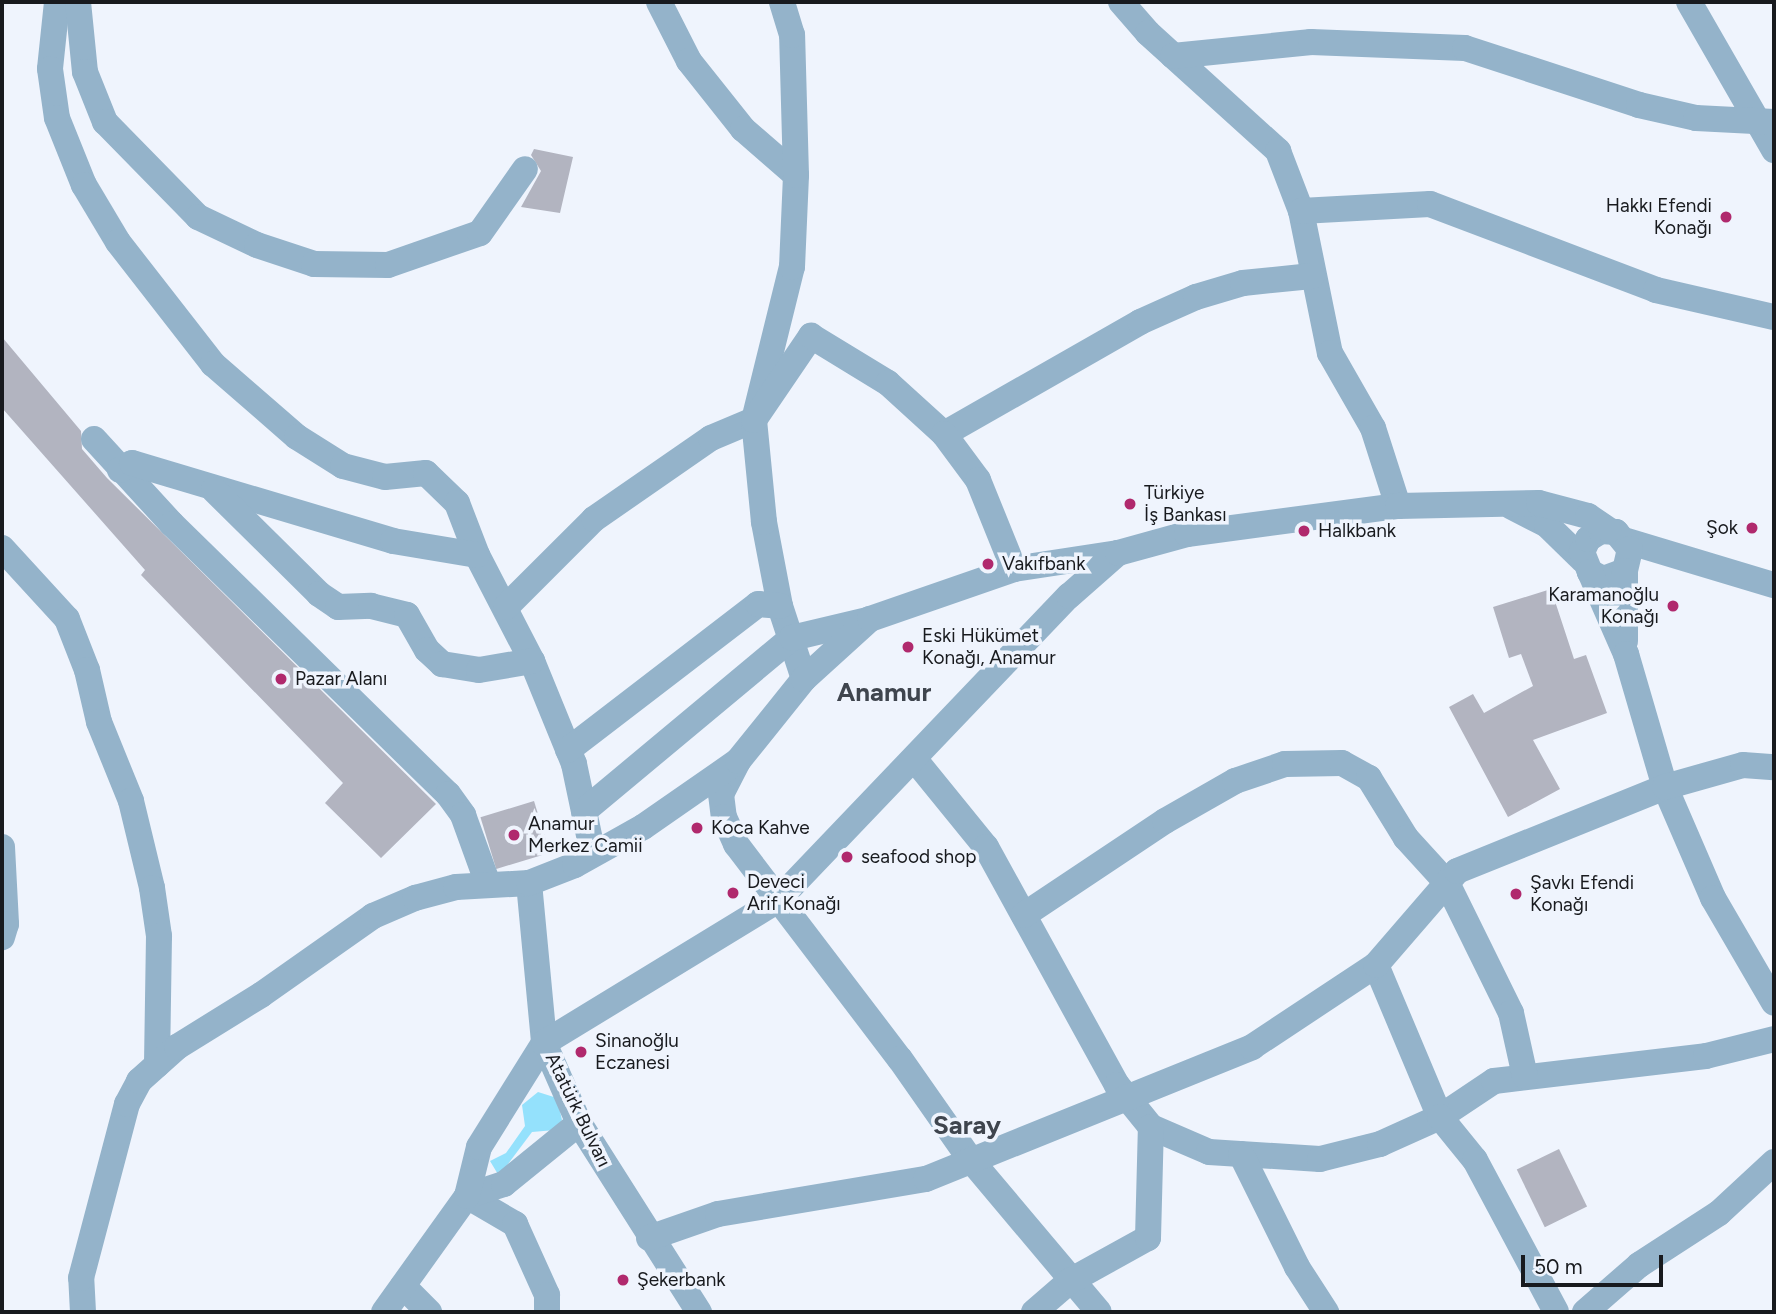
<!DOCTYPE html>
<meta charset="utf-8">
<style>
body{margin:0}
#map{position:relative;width:1776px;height:1314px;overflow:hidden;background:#eff4fd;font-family:Figtree,sans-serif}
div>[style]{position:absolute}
.water>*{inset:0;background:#94e1fc}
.building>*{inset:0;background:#b2b4c0;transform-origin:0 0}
.minor>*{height:26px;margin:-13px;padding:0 13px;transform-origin:13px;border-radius:13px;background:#94b3ca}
.dots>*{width:19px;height:19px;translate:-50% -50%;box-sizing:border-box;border:4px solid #eff4fd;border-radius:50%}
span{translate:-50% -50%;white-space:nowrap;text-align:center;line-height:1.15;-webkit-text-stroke:7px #eff4fd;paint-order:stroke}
.poi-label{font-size:19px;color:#181a1e}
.right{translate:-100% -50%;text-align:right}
.left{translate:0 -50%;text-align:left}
.street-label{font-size:19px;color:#181a1e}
.district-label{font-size:26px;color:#3f454e;font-weight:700}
.frame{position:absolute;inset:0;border:4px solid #181a1e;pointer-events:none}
.scale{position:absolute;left:1521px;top:1255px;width:142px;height:32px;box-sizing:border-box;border:4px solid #181a1e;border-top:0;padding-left:9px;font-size:21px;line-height:24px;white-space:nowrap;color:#181a1e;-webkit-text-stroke:5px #eff4fd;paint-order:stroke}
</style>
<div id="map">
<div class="water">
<i style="clip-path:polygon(538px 1092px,557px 1098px,562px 1120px,555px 1130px,532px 1132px,499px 1176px,490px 1161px,506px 1153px,525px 1126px,522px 1105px)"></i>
</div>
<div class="building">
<i style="clip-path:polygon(534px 149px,573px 157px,560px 213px,521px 207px,541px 171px,531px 155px)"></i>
<i style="clip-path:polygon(2px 337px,81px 431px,82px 449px,107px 478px,436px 804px,381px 858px,325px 803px,343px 783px,141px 575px,145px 570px,2px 408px)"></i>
<i style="clip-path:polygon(1551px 589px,1574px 659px,1586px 655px,1607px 713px,1533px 740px,1560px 789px,1508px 817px,1449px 707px,1473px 694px,1484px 713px,1533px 686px,1521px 654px,1509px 658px,1493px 607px)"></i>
<i style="left:534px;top:801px;width:54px;height:56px;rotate:73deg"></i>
<i style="left:1559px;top:1149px;width:64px;height:47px;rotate:64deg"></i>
</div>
<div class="minor">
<i style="left:57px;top:2px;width:67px;rotate:96deg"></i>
<i style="left:50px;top:69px;width:49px;rotate:81.9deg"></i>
<i style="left:57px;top:118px;width:72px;rotate:68.1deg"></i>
<i style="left:84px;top:185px;width:66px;rotate:59.2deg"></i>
<i style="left:118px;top:242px;width:155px;rotate:52.1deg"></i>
<i style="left:213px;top:364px;width:111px;rotate:41deg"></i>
<i style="left:297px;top:437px;width:54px;rotate:32.2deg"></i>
<i style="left:343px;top:466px;width:43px;rotate:14.7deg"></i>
<i style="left:385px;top:477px;width:41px;rotate:-5.6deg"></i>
<i style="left:426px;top:473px;width:43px;rotate:44.1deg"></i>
<i style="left:457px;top:503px;width:56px;rotate:69deg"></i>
<i style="left:477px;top:555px;width:119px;rotate:62.6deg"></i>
<i style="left:532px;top:661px;width:111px;rotate:67.8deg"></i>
<i style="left:574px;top:764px;width:92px;rotate:78.1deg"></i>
<i style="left:78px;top:2px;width:70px;rotate:84.3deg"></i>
<i style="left:85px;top:72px;width:54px;rotate:68.2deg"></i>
<i style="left:105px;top:122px;width:133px;rotate:45.6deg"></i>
<i style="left:198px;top:217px;width:65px;rotate:25.4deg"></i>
<i style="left:257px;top:245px;width:60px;rotate:18.4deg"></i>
<i style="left:314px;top:264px;width:74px;rotate:0.8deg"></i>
<i style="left:388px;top:265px;width:97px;rotate:-19.2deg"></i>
<i style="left:480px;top:233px;width:78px;rotate:-54.9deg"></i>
<i style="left:659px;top:2px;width:66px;rotate:63deg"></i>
<i style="left:689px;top:61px;width:87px;rotate:51.5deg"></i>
<i style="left:743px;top:129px;width:70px;rotate:41deg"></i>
<i style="left:1121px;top:2px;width:41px;rotate:48.9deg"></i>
<i style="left:1148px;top:33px;width:176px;rotate:42.2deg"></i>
<i style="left:1278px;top:151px;width:64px;rotate:69deg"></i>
<i style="left:1301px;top:211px;width:145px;rotate:78.5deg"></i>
<i style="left:1330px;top:353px;width:86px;rotate:60.2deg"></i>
<i style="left:1373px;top:428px;width:82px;rotate:72.2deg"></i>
<i style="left:1689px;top:2px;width:171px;rotate:60.1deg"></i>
<i style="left:1173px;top:56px;width:139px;rotate:-5.8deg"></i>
<i style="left:1311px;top:42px;width:154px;rotate:2.2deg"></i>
<i style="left:1465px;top:48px;width:183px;rotate:18.1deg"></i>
<i style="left:1639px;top:105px;width:58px;rotate:12.8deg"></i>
<i style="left:1696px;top:118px;width:78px;rotate:2.9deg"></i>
<i style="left:1301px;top:211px;width:129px;rotate:-3.1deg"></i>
<i style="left:1430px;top:204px;width:242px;rotate:20.8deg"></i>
<i style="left:1656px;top:290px;width:121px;rotate:12.9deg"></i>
<i style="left:944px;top:434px;width:226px;rotate:-29.7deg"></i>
<i style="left:1140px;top:322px;width:61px;rotate:-24.1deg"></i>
<i style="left:1196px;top:297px;width:49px;rotate:-16.6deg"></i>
<i style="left:1243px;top:283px;width:69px;rotate:-5.8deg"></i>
<i style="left:94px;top:439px;width:115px;rotate:47.5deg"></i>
<i style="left:172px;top:524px;width:386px;rotate:44.4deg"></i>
<i style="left:448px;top:794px;width:26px;rotate:54deg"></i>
<i style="left:463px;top:815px;width:73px;rotate:70.1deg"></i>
<i style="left:120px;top:470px;width:14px;rotate:-30deg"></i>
<i style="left:132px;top:463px;width:272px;rotate:16.6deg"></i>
<i style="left:393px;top:541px;width:85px;rotate:9.5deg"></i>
<i style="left:214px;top:490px;width:148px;rotate:44.7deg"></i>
<i style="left:319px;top:594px;width:23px;rotate:34deg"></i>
<i style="left:338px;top:607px;width:33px;rotate:-2deg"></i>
<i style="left:371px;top:606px;width:37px;rotate:14deg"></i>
<i style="left:407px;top:615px;width:40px;rotate:60.3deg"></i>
<i style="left:427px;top:650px;width:21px;rotate:43deg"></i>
<i style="left:442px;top:664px;width:37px;rotate:9deg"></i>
<i style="left:479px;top:670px;width:54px;rotate:-9.6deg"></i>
<i style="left:1512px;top:507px;width:39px;rotate:27deg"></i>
<i style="left:1547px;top:525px;width:50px;rotate:44.2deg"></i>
<i style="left:1627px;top:541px;width:153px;rotate:16.7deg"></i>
<i style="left:2px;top:548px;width:96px;rotate:47.5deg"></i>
<i style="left:67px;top:619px;width:55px;rotate:68.6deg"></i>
<i style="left:87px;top:670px;width:53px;rotate:77deg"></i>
<i style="left:99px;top:722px;width:85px;rotate:67.9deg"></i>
<i style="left:131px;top:801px;width:89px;rotate:76.4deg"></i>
<i style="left:152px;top:888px;width:49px;rotate:81.7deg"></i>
<i style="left:159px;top:936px;width:129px;rotate:90.9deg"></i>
<i style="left:1625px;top:571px;width:23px;rotate:160deg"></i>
<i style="left:1603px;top:579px;width:15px;rotate:-152deg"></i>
<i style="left:1590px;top:572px;width:22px;rotate:-112deg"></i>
<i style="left:1582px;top:552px;width:14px;rotate:-65deg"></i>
<i style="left:1588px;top:539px;width:15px;rotate:-32deg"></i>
<i style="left:1601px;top:531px;width:15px;rotate:4deg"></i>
<i style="left:1616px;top:532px;width:22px;rotate:51deg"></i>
<i style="left:1630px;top:549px;width:23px;rotate:103deg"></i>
<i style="left:1625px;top:571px;width:70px;rotate:90deg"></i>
<i style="left:1590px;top:572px;width:90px;rotate:66.3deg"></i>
<i style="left:1626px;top:654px;width:139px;rotate:73.7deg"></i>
<i style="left:1665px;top:787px;width:121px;rotate:66.6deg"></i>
<i style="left:1713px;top:898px;width:121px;rotate:59.8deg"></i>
<i style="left:506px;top:607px;width:124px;rotate:-45deg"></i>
<i style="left:594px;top:519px;width:142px;rotate:-34.7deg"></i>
<i style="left:711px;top:438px;width:47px;rotate:-22.7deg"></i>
<i style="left:754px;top:420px;width:158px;rotate:-76.1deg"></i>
<i style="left:792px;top:267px;width:92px;rotate:-87.5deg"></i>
<i style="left:796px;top:175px;width:140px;rotate:-91.6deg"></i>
<i style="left:792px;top:35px;width:34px;rotate:-107deg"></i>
<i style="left:804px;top:679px;width:77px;rotate:-108.2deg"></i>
<i style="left:780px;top:606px;width:86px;rotate:-100.8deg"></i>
<i style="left:764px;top:522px;width:102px;rotate:-95.6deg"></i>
<i style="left:754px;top:420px;width:102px;rotate:-55.8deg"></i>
<i style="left:811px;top:336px;width:90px;rotate:31.4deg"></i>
<i style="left:888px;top:383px;width:76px;rotate:42.3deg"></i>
<i style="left:944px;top:434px;width:57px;rotate:53.5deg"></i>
<i style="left:978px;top:480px;width:96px;rotate:68deg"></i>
<i style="left:568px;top:750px;width:240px;rotate:-37.5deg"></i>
<i style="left:758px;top:604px;width:22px;rotate:5deg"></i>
<i style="left:916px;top:761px;width:111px;rotate:50.9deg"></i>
<i style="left:986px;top:847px;width:272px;rotate:61.2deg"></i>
<i style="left:1117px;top:1085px;width:54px;rotate:51deg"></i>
<i style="left:1151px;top:1127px;width:63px;rotate:23.3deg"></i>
<i style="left:1209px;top:1152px;width:111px;rotate:3.6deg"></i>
<i style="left:1320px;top:1159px;width:62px;rotate:-14deg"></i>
<i style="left:1380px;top:1144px;width:66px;rotate:-24.2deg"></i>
<i style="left:1440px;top:1117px;width:65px;rotate:-33.7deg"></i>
<i style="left:1494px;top:1081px;width:213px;rotate:-6.7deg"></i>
<i style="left:1706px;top:1056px;width:70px;rotate:-14deg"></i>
<i style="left:737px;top:763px;width:35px;rotate:117deg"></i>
<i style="left:721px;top:794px;width:23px;rotate:83deg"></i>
<i style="left:724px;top:817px;width:30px;rotate:66deg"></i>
<i style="left:736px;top:844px;width:270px;rotate:52.7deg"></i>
<i style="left:900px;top:1059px;width:122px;rotate:55deg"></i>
<i style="left:970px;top:1159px;width:200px;rotate:49.9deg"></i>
<i style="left:584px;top:811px;width:271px;rotate:-39.8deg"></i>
<i style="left:792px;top:638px;width:77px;rotate:-13.5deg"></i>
<i style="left:2px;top:847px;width:77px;rotate:87deg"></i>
<i style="left:6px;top:924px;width:14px;rotate:107deg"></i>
<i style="left:529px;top:883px;width:161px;rotate:84.6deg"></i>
<i style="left:544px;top:1043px;width:87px;rotate:66.4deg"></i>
<i style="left:579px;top:1123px;width:224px;rotate:57.6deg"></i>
<i style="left:1024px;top:915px;width:169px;rotate:-33.7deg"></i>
<i style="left:1165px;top:821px;width:81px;rotate:-29.7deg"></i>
<i style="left:1235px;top:781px;width:53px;rotate:-18.8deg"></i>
<i style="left:1285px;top:764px;width:57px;rotate:-1deg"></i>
<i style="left:1342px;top:763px;width:31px;rotate:29deg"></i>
<i style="left:1369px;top:778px;width:70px;rotate:58.3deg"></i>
<i style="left:1406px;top:838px;width:61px;rotate:47.7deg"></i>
<i style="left:1447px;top:883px;width:145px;rotate:63.8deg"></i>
<i style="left:1511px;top:1013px;width:65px;rotate:77.5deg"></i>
<i style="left:1376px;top:965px;width:165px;rotate:67.2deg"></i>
<i style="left:1440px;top:1117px;width:55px;rotate:50.9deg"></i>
<i style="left:1475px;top:1160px;width:172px;rotate:61.9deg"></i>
<i style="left:1241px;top:1154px;width:126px;rotate:63.6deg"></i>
<i style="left:1297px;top:1267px;width:54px;rotate:57.2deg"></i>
<i style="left:467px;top:1196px;width:56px;rotate:30.3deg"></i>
<i style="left:515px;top:1224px;width:78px;rotate:65.7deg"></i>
<i style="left:547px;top:1295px;width:17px;rotate:90deg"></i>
<i style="left:467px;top:1196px;width:39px;rotate:-18deg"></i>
<i style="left:504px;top:1184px;width:97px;rotate:-39.1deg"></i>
<i style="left:649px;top:1238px;width:73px;rotate:-19.2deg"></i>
<i style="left:718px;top:1214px;width:211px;rotate:-9.6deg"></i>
<i style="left:926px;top:1179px;width:352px;rotate:-22deg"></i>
<i style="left:1252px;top:1047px;width:149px;rotate:-33.5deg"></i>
<i style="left:1376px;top:965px;width:124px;rotate:-49.2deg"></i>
<i style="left:1457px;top:871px;width:224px;rotate:-22deg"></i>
<i style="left:1665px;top:787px;width:81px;rotate:-15.8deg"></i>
<i style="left:1743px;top:765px;width:31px;rotate:4deg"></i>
<i style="left:403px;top:1286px;width:37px;rotate:45deg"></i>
<i style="left:83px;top:1312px;width:34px;rotate:-93deg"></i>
<i style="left:81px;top:1278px;width:180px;rotate:-75.2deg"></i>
<i style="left:127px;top:1104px;width:26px;rotate:-62deg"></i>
<i style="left:139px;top:1081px;width:51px;rotate:-41.8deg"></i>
<i style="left:177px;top:1047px;width:99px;rotate:-31.8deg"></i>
<i style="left:261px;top:995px;width:137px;rotate:-35.2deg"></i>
<i style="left:373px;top:916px;width:46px;rotate:-23.2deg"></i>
<i style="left:415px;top:898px;width:42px;rotate:-15deg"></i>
<i style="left:456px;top:887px;width:73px;rotate:-3.1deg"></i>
<i style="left:529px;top:883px;width:49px;rotate:-21.4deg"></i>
<i style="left:575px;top:865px;width:78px;rotate:-29.2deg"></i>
<i style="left:643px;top:827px;width:116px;rotate:-34.8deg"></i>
<i style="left:738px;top:761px;width:105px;rotate:-51.2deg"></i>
<i style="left:804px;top:679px;width:89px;rotate:-42.3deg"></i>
<i style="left:870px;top:619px;width:152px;rotate:-19.1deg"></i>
<i style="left:1014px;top:569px;width:105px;rotate:-8.7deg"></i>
<i style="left:384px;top:1312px;width:143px;rotate:-54.4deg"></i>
<i style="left:467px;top:1196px;width:50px;rotate:-76.2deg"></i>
<i style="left:479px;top:1147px;width:123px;rotate:-58deg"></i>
<i style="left:544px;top:1043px;width:274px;rotate:-31.4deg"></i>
<i style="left:778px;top:900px;width:421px;rotate:-46.3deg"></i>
<i style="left:1069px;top:596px;width:65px;rotate:-41.3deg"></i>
<i style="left:1118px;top:553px;width:72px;rotate:-15.4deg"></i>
<i style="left:1187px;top:534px;width:213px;rotate:-7.6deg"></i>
<i style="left:1398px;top:506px;width:141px;rotate:-1.2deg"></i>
<i style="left:1539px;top:503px;width:51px;rotate:14.9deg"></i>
<i style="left:1588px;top:516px;width:25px;rotate:34deg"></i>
<i style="left:1034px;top:1312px;width:48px;rotate:-40.7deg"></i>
<i style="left:1070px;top:1281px;width:89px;rotate:-28.9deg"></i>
<i style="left:1148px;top:1238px;width:111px;rotate:-88.5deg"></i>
<i style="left:1585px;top:1312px;width:72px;rotate:-41deg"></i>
<i style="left:1639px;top:1265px;width:95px;rotate:-33deg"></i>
<i style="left:1719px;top:1213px;width:75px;rotate:-42.8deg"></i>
</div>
<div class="dots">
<i style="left:1726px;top:217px;background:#b0296d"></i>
<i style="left:1130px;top:504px;background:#b0296d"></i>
<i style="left:1752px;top:528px;background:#b0296d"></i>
<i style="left:1304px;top:531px;background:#b0296d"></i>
<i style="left:988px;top:564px;background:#b0296d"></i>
<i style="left:1673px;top:606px;background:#b0296d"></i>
<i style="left:908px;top:647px;background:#b0296d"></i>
<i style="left:281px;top:679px;background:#b0296d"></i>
<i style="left:697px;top:828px;background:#b0296d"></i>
<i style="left:514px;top:835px;background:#b0296d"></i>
<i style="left:847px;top:857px;background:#b0296d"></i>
<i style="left:733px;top:893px;background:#b0296d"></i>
<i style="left:1516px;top:894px;background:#b0296d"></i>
<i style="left:581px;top:1052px;background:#b0296d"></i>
<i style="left:623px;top:1280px;background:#b0296d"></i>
</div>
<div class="poi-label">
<span class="right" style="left:1712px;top:217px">Hakkı Efendi<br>Konağı</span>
<span class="left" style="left:1144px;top:504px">Türkiye<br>İş Bankası</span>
<span class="right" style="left:1738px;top:528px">Şok</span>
<span class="left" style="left:1318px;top:531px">Halkbank</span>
<span class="left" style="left:1002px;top:564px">Vakıfbank</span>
<span class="right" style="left:1659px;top:606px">Karamanoğlu<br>Konağı</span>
<span class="left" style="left:922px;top:647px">Eski Hükümet<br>Konağı, Anamur</span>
<span class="left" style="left:295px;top:679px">Pazar Alanı</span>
<span class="left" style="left:528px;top:835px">Anamur<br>Merkez Camii</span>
<span class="left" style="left:711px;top:828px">Koca Kahve</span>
<span class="left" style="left:861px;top:857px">seafood shop</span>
<span class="left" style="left:747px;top:893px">Deveci<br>Arif Konağı</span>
<span class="left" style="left:1530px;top:894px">Şavkı Efendi<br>Konağı</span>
<span class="left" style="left:595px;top:1052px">Sinanoğlu<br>Eczanesi</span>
<span class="left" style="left:637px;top:1280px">Şekerbank</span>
</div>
<div class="street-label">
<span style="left:578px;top:1110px;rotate:64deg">Atatürk Bulvarı</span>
</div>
<div class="district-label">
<span style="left:884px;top:693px">Anamur</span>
<span style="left:967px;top:1126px">Saray</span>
</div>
<div class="frame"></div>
<div class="scale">50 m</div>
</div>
